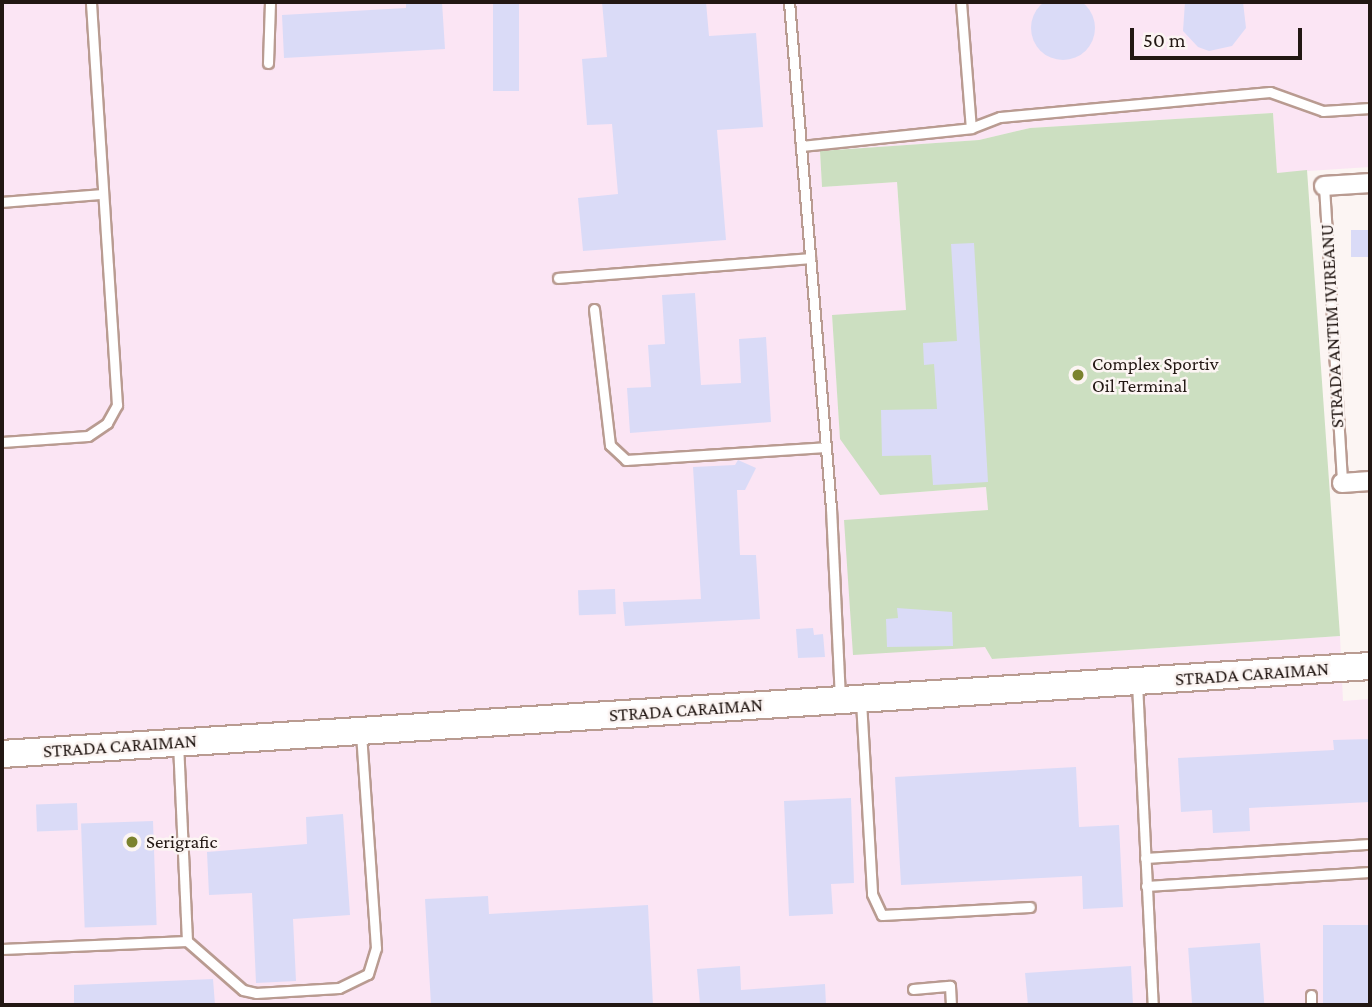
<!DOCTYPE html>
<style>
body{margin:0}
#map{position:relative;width:1372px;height:1007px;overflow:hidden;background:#fcf5f3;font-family:"Crimson Pro",serif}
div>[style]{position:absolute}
.industrial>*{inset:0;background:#fbe5f4}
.green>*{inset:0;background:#ccdfc1}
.building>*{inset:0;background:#dadbf7;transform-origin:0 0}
.round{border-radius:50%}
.roads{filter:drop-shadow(2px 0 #b99b91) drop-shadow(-2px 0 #b99b91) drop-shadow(0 2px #b99b91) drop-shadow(0 -2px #b99b91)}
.lane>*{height:9px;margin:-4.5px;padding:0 4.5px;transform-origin:4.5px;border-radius:4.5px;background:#fff}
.street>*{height:18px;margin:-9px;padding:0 9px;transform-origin:9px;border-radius:9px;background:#fff}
.secondary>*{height:26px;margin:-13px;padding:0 13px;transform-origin:13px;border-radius:13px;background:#fff}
.dots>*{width:19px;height:19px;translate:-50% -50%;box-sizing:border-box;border:4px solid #fcf5f3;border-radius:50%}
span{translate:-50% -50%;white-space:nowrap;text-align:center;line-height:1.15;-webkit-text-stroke:5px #fcf5f3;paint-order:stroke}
.street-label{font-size:19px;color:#221713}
.poi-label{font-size:19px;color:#221713}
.left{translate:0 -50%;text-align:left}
.frame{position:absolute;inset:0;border:4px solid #221713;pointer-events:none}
.scale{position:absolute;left:1130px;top:28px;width:172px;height:32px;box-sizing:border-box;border:4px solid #221713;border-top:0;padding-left:9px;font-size:21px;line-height:24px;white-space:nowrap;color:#221713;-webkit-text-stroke:5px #fcf5f3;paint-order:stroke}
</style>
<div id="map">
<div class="industrial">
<i style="clip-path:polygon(2px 2px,1370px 2px,1370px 167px,1277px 173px,1273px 113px,1030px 128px,979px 140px,820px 151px,822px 187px,897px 182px,906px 310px,832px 316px,840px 434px,880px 495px,986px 487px,988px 510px,844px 521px,985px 647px,992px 659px,1340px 636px,1343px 701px,1370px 699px,1370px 1005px,2px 1005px)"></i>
</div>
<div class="green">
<i style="clip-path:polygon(1273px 113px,1277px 173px,1307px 170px,1340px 636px,992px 659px,985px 647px,853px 655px,844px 520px,988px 510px,986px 487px,880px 495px,840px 439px,832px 315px,906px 310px,897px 182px,822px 187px,820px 151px,979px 140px,1030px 128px)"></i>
</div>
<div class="building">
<i class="round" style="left:1031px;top:-4px;width:64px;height:64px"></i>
<i style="clip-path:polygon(406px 2px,442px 2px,445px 49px,284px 58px,282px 15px,406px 8px)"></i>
<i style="left:493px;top:2px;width:26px;height:89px"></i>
<i style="clip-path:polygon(602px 2px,706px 2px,709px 36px,756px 33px,763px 127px,717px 130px,726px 240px,583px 251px,578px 198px,618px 194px,612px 124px,587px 125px,582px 59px,607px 57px)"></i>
<i style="clip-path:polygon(1185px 2px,1243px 2px,1246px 28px,1232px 46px,1209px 51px,1198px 47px,1183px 31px)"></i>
<i style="left:1370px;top:230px;width:27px;height:19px;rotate:90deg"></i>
<i style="clip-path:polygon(974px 243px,988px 482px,933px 485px,931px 455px,882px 456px,881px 410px,937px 409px,934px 364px,924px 365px,923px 343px,957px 341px,951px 244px)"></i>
<i style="clip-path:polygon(695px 293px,701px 385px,741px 383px,739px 339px,766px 337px,771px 422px,630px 433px,627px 388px,651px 387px,648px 345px,665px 344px,662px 295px)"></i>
<i style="clip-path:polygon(738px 460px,756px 468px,745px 490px,737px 490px,740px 555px,756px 555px,760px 619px,625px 626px,623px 602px,701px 599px,693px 467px,735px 465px)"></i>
<i style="left:615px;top:589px;width:25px;height:37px;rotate:88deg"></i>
<i style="clip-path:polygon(897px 608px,952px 612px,953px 646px,887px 647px,886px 619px,898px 618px)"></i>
<i style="clip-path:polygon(813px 628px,814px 635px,823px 634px,825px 657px,798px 658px,796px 629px)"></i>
<i style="clip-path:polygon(1370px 739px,1370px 802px,1249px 808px,1250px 831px,1213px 833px,1212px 810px,1181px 812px,1178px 758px,1334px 750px,1333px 740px)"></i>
<i style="clip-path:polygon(1076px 767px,1079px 827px,1119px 825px,1123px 907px,1083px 909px,1082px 876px,901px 885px,895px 777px)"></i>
<i style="clip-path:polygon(851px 798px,854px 883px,831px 884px,833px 914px,789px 916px,784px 801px)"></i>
<i style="left:77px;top:803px;width:27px;height:41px;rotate:88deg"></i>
<i style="clip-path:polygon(343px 814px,350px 915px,293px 919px,296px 981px,256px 983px,252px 893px,209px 895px,207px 852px,307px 844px,306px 817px)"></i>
<i style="left:153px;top:821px;width:104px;height:72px;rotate:88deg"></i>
<i style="clip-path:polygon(488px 896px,489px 914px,648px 905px,653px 1005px,431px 1005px,425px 899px)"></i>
<i style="left:1370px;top:925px;width:80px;height:47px;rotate:90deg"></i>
<i style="left:1260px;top:943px;width:62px;height:72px;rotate:86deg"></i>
<i style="clip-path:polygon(740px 966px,741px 990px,825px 984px,826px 1005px,700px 1005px,697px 969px)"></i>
<i style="clip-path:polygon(1131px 966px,1133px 1005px,1028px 1005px,1025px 973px)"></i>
<i style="clip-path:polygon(213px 979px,215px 1005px,74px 1005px,74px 985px)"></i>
</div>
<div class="roads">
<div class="lane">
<i style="left:789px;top:2px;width:508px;rotate:85.26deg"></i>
<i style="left:831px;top:508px;width:190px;rotate:87.3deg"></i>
<i style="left:961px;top:2px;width:126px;rotate:85.5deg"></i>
<i style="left:971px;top:128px;width:31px;rotate:-21deg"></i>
<i style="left:1000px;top:117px;width:271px;rotate:-5.3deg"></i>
<i style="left:1270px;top:92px;width:56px;rotate:19.7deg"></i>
<i style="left:1323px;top:111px;width:47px;rotate:-3.7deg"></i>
<i style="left:268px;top:63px;width:61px;rotate:-88.1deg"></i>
<i style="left:801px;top:146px;width:171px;rotate:-6deg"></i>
<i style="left:1324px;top:186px;width:298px;rotate:86.5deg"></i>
<i style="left:2px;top:202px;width:100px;rotate:-4.6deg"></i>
<i style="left:558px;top:278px;width:253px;rotate:-4.5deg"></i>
<i style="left:594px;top:309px;width:137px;rotate:83.3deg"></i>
<i style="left:610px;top:445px;width:22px;rotate:43deg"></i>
<i style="left:626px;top:460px;width:199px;rotate:-3.7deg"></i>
<i style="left:2px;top:442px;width:86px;rotate:-4deg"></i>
<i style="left:88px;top:436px;width:23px;rotate:-34deg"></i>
<i style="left:107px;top:423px;width:21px;rotate:-61deg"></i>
<i style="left:117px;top:405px;width:404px;rotate:-93.7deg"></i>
<i style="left:1137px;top:683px;width:322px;rotate:87.2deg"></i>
<i style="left:861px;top:701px;width:193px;rotate:86.7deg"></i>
<i style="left:872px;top:894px;width:23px;rotate:65deg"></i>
<i style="left:882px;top:915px;width:148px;rotate:-3.1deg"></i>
<i style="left:1145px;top:858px;width:225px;rotate:-3.6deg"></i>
<i style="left:1146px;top:886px;width:224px;rotate:-3.6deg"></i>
<i style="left:187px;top:941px;width:74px;rotate:41.2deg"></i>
<i style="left:243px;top:990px;width:13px;rotate:13deg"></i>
<i style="left:256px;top:993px;width:83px;rotate:-3.4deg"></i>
<i style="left:339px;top:988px;width:32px;rotate:-26deg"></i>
<i style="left:368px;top:974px;width:27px;rotate:-73deg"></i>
<i style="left:376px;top:948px;width:216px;rotate:-94deg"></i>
<i style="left:2px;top:949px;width:185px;rotate:-2.5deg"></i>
<i style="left:187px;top:941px;width:197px;rotate:-92.6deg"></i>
<i style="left:913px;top:989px;width:37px;rotate:-5deg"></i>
<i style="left:950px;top:986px;width:19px;rotate:87deg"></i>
<i style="left:1311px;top:995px;width:10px;rotate:90deg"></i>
</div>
<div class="street">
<i style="left:1324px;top:186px;width:46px;rotate:-3.7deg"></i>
<i style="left:1342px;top:483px;width:28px;rotate:-4deg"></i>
</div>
<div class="secondary">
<i style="left:2px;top:754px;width:1371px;rotate:-3.68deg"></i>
</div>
</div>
<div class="dots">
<i style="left:1078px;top:375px;background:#7b822e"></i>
<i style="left:132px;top:842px;background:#7b822e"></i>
</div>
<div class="street-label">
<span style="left:1332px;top:326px;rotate:-93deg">STRADA ANTIM IVIREANU</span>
<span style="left:1252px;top:674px;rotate:-4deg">STRADA CARAIMAN</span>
<span style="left:686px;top:710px;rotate:-4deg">STRADA CARAIMAN</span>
<span style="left:120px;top:746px;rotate:-4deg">STRADA CARAIMAN</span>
</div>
<div class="poi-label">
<span class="left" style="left:1092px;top:375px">Complex Sportiv<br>Oil Terminal</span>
<span class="left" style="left:146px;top:842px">Serigrafic</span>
</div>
<div class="frame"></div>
<div class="scale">50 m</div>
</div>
